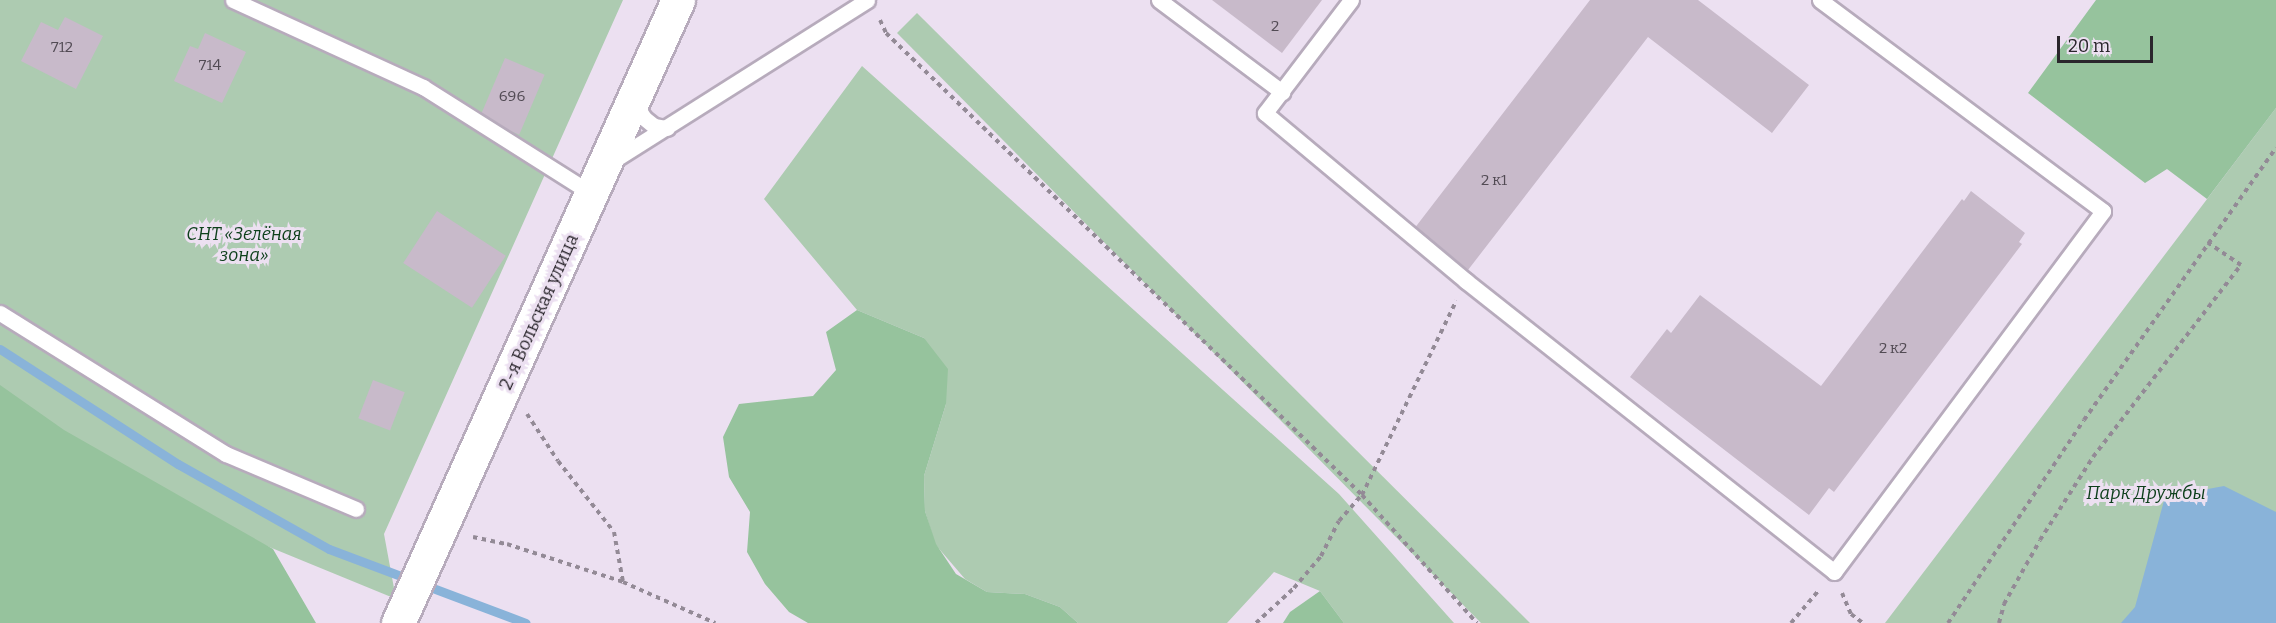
<!DOCTYPE html>
<meta charset="utf-8">
<style>
body{margin:0}
#map{position:relative;width:2276px;height:623px;overflow:hidden;background:#ece0f1;font-family:Bitter,serif}
div>[style]{position:absolute}
.green>*{inset:0;background:#adcbb1}
.forest>*{inset:0;background:#96c39d}
.water>*{inset:0;background:#89b3d9}
.stream>*{height:9px;margin:-4.5px;padding:0 4.5px;transform-origin:4.5px;border-radius:4.5px;background:#89b3d9}
.building>*{inset:0;background:#c8baca;transform-origin:0 0}
.path>*{height:4px;margin-top:-2px;transform-origin:0;background:repeating-linear-gradient(90deg,#938a96 0 4.5px,transparent 0 9px)}
.roads{filter:drop-shadow(2px 0 #b7abbc) drop-shadow(-2px 0 #b7abbc) drop-shadow(0 2px #b7abbc) drop-shadow(0 -2px #b7abbc)}
.service>*{height:15px;margin:-7.5px;padding:0 7.5px;transform-origin:7.5px;border-radius:7.5px;background:#fff}
.secondary>*{height:33px;margin:-16.5px;padding:0 16.5px;transform-origin:16.5px;border-radius:16.5px;background:#fff}
span{translate:-50% -50%;white-space:nowrap;text-align:center;line-height:1.15;-webkit-text-stroke:6px #ece0f1;paint-order:stroke}
.number-label{font-size:15px;color:#524b54}
.number-label span{-webkit-text-stroke-width:0}
.park-label{font-size:18px;color:#0e401c;font-style:italic}
.street-label{font-size:18px;color:#2a262c}
.scale{position:absolute;left:2057px;top:36px;width:96px;height:27px;box-sizing:border-box;border:3px solid #2a262c;border-top:0;padding-left:8px;font-size:18px;line-height:21px;white-space:nowrap;color:#2a262c;-webkit-text-stroke:4px #ece0f1;paint-order:stroke}
</style>
<div id="map">
<div class="green">
<i style="clip-path:polygon(0 0,623px 0,384px 534px,396px 599px,186px 513px,0 394px)"></i>
<i style="clip-path:polygon(917px 13px,1530px 623px,1481px 623px,897px 33px)"></i>
<i style="clip-path:polygon(862px 66px,1339px 494px,1454px 623px,1344px 623px,1320px 591px,1274px 572px,1227px 623px,1078px 623px,1060px 607px,1025px 594px,987px 592px,965px 579px,935px 544px,925px 511px,924px 476px,946px 404px,924px 338px,857px 310px,764px 199px)"></i>
<i style="clip-path:polygon(2276px 108px,2276px 623px,1885px 623px,2198px 211px)"></i>
</div>
<div class="forest">
<i style="clip-path:polygon(2096px 0,2276px 0,2276px 108px,2207px 199px,2167px 169px,2145px 183px,2028px 93px)"></i>
<i style="clip-path:polygon(857px 310px,924px 338px,948px 369px,946px 404px,924px 476px,925px 511px,936px 544px,956px 574px,987px 592px,1025px 594px,1060px 607px,1078px 623px,808px 623px,789px 612px,765px 584px,747px 552px,750px 512px,729px 477px,723px 437px,739px 404px,813px 396px,836px 370px,826px 332px)"></i>
<i style="clip-path:polygon(0 385px,64px 430px,273px 549px,316px 623px,0 623px)"></i>
<i style="clip-path:polygon(1320px 591px,1344px 623px,1283px 623px,1290px 612px)"></i>
</div>
<div class="water">
<i style="clip-path:polygon(2224px 486px,2276px 512px,2276px 623px,2121px 623px,2135px 607px,2165px 497px)"></i>
</div>
<div class="stream">
<i style="left:0;top:349px;width:212px;rotate:32.9deg"></i>
<i style="left:178px;top:464px;width:173px;rotate:29.4deg"></i>
<i style="left:329px;top:549px;width:210px;rotate:20.6deg"></i>
</div>
<div class="building">
<i style="clip-path:polygon(1212px 0,1322px 0,1282px 53px)"></i>
<i style="clip-path:polygon(1590px 0,1698px 0,1809px 85px,1772px 133px,1648px 37px,1468px 270px,1414px 229px)"></i>
<i style="clip-path:polygon(65px 17px,103px 36px,76px 89px,21px 61px,41px 22px,58px 30px)"></i>
<i style="clip-path:polygon(205px 33px,246px 52px,222px 103px,174px 81px,190px 46px,198px 49px)"></i>
<i style="left:505px;top:58px;width:43px;height:65px;rotate:23deg"></i>
<i style="clip-path:polygon(1971px 191px,2025px 233px,2019px 242px,2022px 244px,1834px 492px,1829px 488px,1809px 515px,1630px 377px,1667px 329px,1671px 333px,1700px 295px,1821px 386px,1962px 199px,1964px 201px)"></i>
<i style="left:437px;top:211px;width:82px;height:62px;rotate:33deg"></i>
<i style="left:373px;top:380px;width:34px;height:41px;rotate:21deg"></i>
</div>
<div class="path">
<i style="left:880px;top:20px;width:14px;rotate:65deg"></i>
<i style="left:886px;top:33px;width:663px;rotate:44.14deg"></i>
<i style="left:1362px;top:495px;width:172px;rotate:48.1deg"></i>
<i style="left:527px;top:414px;width:56px;rotate:56.6deg"></i>
<i style="left:558px;top:461px;width:90px;rotate:51.7deg"></i>
<i style="left:614px;top:532px;width:51px;rotate:79.8deg"></i>
<i style="left:473px;top:537px;width:35px;rotate:12deg"></i>
<i style="left:507px;top:544px;width:122px;rotate:18.1deg"></i>
<i style="left:623px;top:582px;width:101px;rotate:24deg"></i>
<i style="left:1842px;top:593px;width:23px;rotate:67deg"></i>
<i style="left:1851px;top:614px;width:15px;rotate:37deg"></i>
<i style="left:1256px;top:623px;width:52px;rotate:-42.6deg"></i>
<i style="left:1294px;top:588px;width:42px;rotate:-49.8deg"></i>
<i style="left:1321px;top:556px;width:39px;rotate:-63deg"></i>
<i style="left:1339px;top:521px;width:35px;rotate:-49deg"></i>
<i style="left:1362px;top:495px;width:216px;rotate:-64.1deg"></i>
<i style="left:1791px;top:623px;width:43px;rotate:-49.7deg"></i>
<i style="left:1948px;top:623px;width:244px;rotate:-56.2deg"></i>
<i style="left:2084px;top:420px;width:333px;rotate:-54.8deg"></i>
<i style="left:1999px;top:623px;width:20px;rotate:-75deg"></i>
<i style="left:2004px;top:604px;width:73px;rotate:-60.6deg"></i>
<i style="left:2040px;top:540px;width:98px;rotate:-57.4deg"></i>
<i style="left:2093px;top:457px;width:242px;rotate:-52.4deg"></i>
<i style="left:2241px;top:265px;width:40px;rotate:-146deg"></i>
</div>
<div class="roads">
<div class="service">
<i style="left:233px;top:0;width:209px;rotate:24.6deg"></i>
<i style="left:423px;top:87px;width:200px;rotate:32.3deg"></i>
<i style="left:1159px;top:0;width:154px;rotate:36.8deg"></i>
<i style="left:1351px;top:0;width:142px;rotate:127.3deg"></i>
<i style="left:1265px;top:113px;width:262px;rotate:39.9deg"></i>
<i style="left:1466px;top:281px;width:469px;rotate:38.3deg"></i>
<i style="left:1834px;top:572px;width:450px;rotate:-53.3deg"></i>
<i style="left:2103px;top:211px;width:353px;rotate:-143.3deg"></i>
<i style="left:633px;top:101px;width:20px;rotate:57deg"></i>
<i style="left:644px;top:118px;width:13px;rotate:39deg"></i>
<i style="left:654px;top:126px;width:13px;rotate:9deg"></i>
<i style="left:611px;top:162px;width:303px;rotate:-32.3deg"></i>
<i style="left:0;top:313px;width:266px;rotate:32deg"></i>
<i style="left:226px;top:454px;width:141px;rotate:22.9deg"></i>
</div>
<div class="secondary">
<i style="left:398px;top:623px;width:683px;rotate:-65.8deg"></i>
</div>
</div>
<div class="number-label">
<span style="left:1275px;top:27px">2</span>
<span style="left:62px;top:48px">712</span>
<span style="left:210px;top:66px">714</span>
<span style="left:512px;top:97px">696</span>
<span style="left:1494px;top:181px">2 к1</span>
<span style="left:1893px;top:349px">2 к2</span>
</div>
<div class="park-label">
<span style="left:244px;top:245px">СНТ «Зелёная<br>зона»</span>
<span style="left:2146px;top:493px">Парк Дружбы</span>
</div>
<div class="street-label">
<span style="left:539px;top:312px;rotate:-66deg">2-я Вольская улица</span>
</div>
<div class="scale">20 m</div>
</div>
